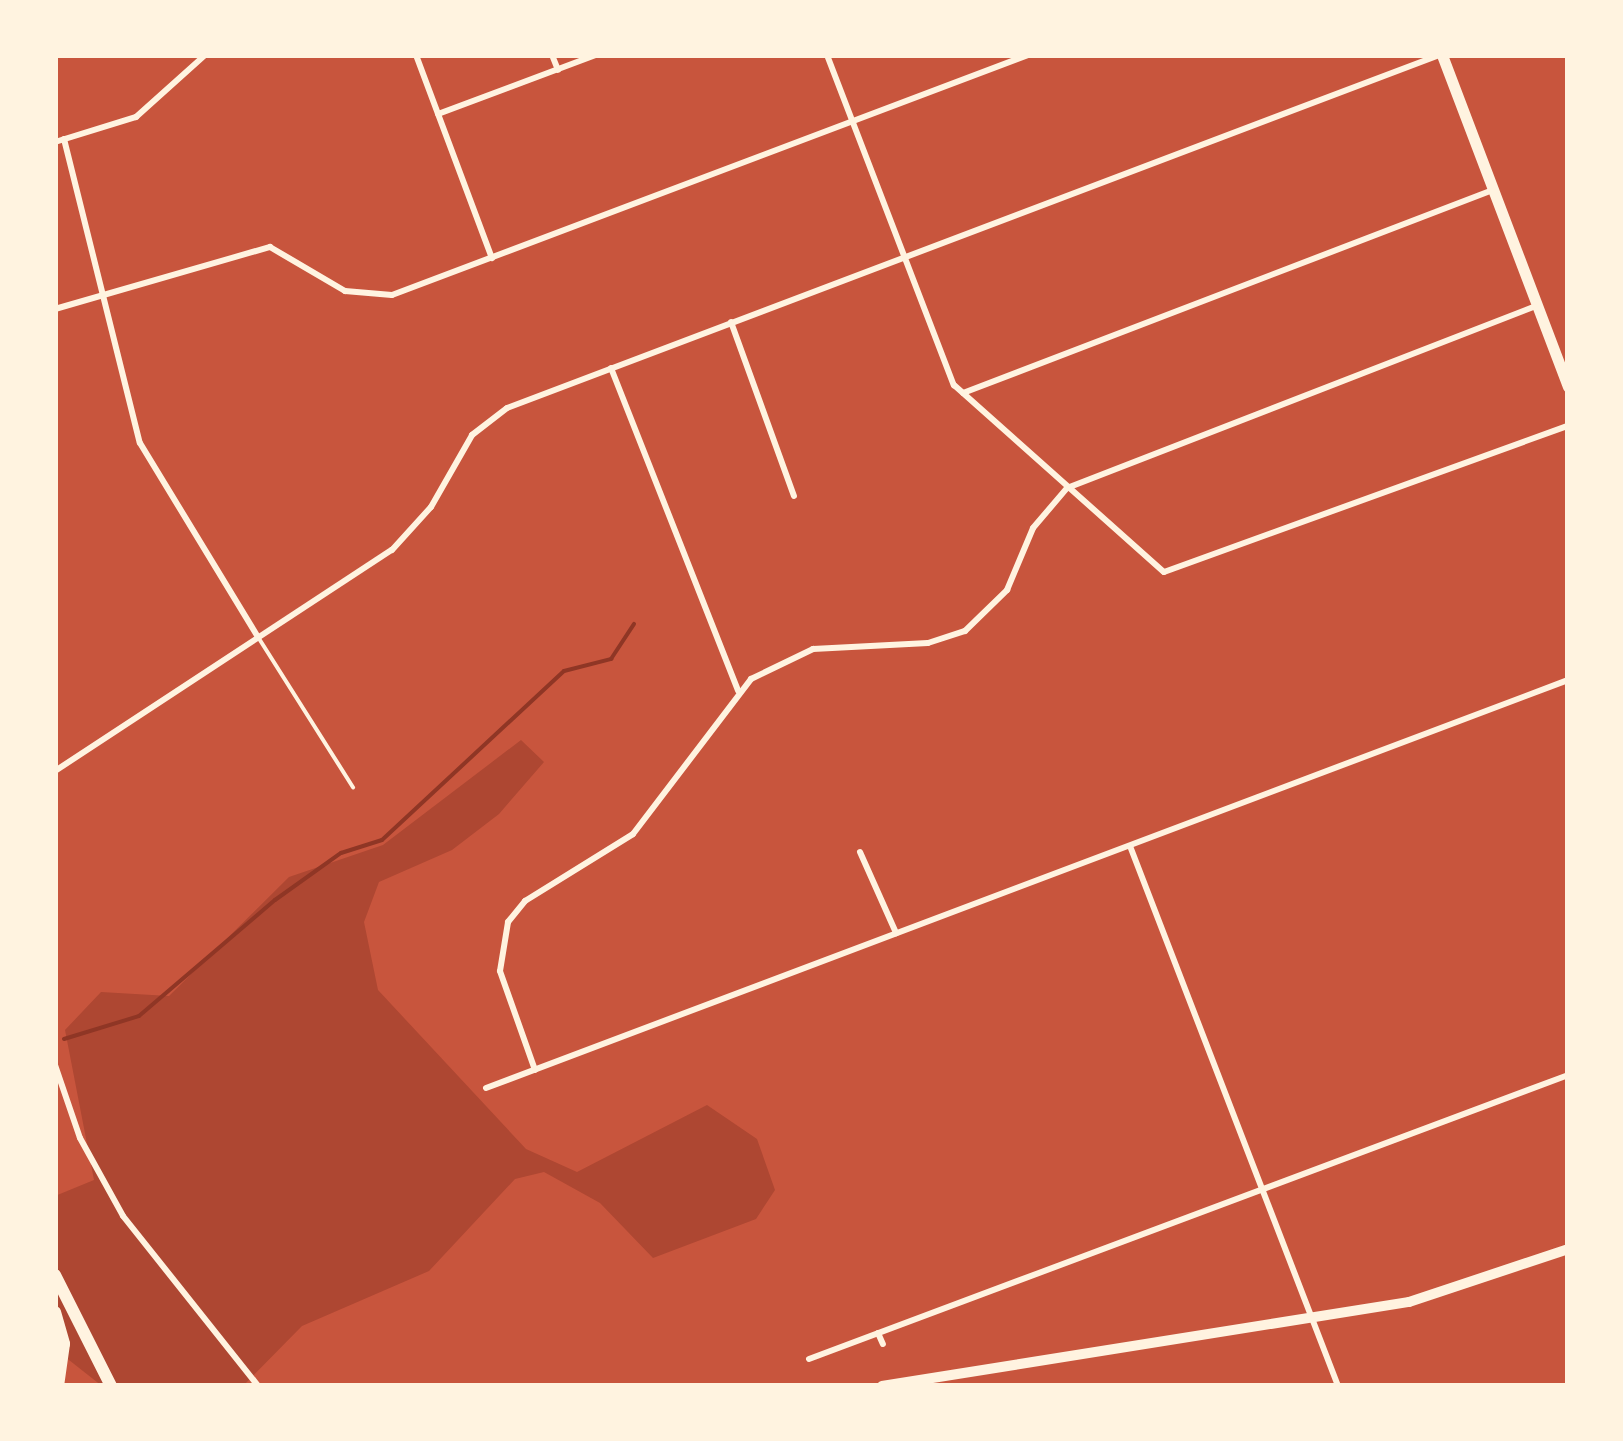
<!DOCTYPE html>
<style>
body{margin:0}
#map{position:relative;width:1623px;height:1441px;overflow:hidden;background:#c8553d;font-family:"Titillium Web",sans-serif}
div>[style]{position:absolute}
.green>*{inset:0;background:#ae4732}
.stream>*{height:4px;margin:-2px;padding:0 2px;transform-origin:2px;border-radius:2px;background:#8f3625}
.service>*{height:4px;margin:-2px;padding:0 2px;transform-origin:2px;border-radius:2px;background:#fff3e0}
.minor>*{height:6px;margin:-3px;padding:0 3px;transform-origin:3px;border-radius:3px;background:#fff3e0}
.secondary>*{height:10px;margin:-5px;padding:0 5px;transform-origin:5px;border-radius:5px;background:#fff3e0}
.primary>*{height:11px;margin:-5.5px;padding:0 5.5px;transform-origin:5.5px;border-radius:5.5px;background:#fff3e0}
.motorway>*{height:12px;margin:-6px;padding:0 6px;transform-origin:6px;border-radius:6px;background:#fff3e0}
span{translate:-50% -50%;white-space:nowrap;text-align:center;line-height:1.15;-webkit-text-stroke:9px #fff3e0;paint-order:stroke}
.frame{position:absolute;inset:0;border:58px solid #fff3e0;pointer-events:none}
</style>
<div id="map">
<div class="green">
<i style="clip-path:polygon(521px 740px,544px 762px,499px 814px,452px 850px,379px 882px,364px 922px,378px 990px,526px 1149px,577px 1172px,707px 1105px,757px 1139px,775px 1190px,756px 1219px,653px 1258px,600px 1203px,544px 1172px,515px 1179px,429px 1271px,302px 1326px,243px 1386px,102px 1386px,55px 1349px,55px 1196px,94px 1180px,65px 1030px,101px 992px,169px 996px,289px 877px,383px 845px)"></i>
</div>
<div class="stream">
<i style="left:64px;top:1039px;width:78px;rotate:-17deg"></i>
<i style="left:139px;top:1016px;width:179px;rotate:-40.5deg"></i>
<i style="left:275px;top:900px;width:81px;rotate:-35.5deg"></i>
<i style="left:341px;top:853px;width:43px;rotate:-17.6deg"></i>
<i style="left:382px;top:840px;width:248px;rotate:-42.9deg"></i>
<i style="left:564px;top:671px;width:49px;rotate:-14.3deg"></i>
<i style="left:611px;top:659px;width:42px;rotate:-56.7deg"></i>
</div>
<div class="service">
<i style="left:258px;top:637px;width:178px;rotate:57.7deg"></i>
</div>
<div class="minor">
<i style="left:416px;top:55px;width:217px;rotate:69.5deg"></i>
<i style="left:552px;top:55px;width:16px;rotate:68deg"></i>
<i style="left:827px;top:55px;width:354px;rotate:69deg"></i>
<i style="left:954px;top:385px;width:281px;rotate:41.7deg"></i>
<i style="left:1164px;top:572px;width:430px;rotate:-19.9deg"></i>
<i style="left:438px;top:114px;width:169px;rotate:-20.5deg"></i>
<i style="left:64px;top:139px;width:313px;rotate:76deg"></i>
<i style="left:140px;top:443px;width:227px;rotate:58.7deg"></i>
<i style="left:55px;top:142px;width:85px;rotate:-17.2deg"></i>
<i style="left:136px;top:117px;width:93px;rotate:-41.9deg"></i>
<i style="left:55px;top:309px;width:224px;rotate:-16.1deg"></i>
<i style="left:270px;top:247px;width:87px;rotate:30.4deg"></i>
<i style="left:345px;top:291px;width:47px;rotate:4.9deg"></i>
<i style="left:392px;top:295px;width:680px;rotate:-20.67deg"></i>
<i style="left:731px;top:322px;width:185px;rotate:70.1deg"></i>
<i style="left:611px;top:368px;width:347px;rotate:68.5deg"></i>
<i style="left:963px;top:393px;width:568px;rotate:-20.96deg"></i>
<i style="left:55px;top:771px;width:403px;rotate:-33.3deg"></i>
<i style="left:392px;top:550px;width:58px;rotate:-47.8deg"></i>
<i style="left:431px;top:507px;width:83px;rotate:-60.3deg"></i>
<i style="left:472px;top:435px;width:44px;rotate:-37.6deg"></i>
<i style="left:507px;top:408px;width:997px;rotate:-20.74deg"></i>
<i style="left:1130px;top:846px;width:579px;rotate:68.93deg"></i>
<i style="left:860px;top:852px;width:89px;rotate:66deg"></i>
<i style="left:55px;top:1065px;width:77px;rotate:71.1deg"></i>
<i style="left:80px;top:1138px;width:89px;rotate:61.1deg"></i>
<i style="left:123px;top:1216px;width:217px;rotate:51.5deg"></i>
<i style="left:535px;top:1070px;width:105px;rotate:-109.5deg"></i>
<i style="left:500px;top:971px;width:50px;rotate:-80.7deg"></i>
<i style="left:508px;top:922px;width:27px;rotate:-51deg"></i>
<i style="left:525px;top:901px;width:127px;rotate:-31.8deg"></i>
<i style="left:633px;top:834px;width:195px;rotate:-52.7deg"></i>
<i style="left:751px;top:679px;width:69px;rotate:-25.8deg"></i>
<i style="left:813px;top:649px;width:115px;rotate:-3deg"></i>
<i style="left:928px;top:643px;width:39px;rotate:-18deg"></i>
<i style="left:965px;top:631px;width:59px;rotate:-44.3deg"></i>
<i style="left:1007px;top:590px;width:67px;rotate:-67.2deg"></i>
<i style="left:1033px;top:528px;width:52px;rotate:-49.6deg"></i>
<i style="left:1067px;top:488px;width:503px;rotate:-21.21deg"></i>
<i style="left:486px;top:1088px;width:1156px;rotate:-20.66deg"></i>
<i style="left:878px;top:1333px;width:12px;rotate:66deg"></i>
<i style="left:809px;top:1359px;width:810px;rotate:-20.51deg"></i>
</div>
<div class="secondary">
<i style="left:882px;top:1386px;width:534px;rotate:-9.06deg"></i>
<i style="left:1409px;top:1302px;width:168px;rotate:-18.4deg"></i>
</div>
<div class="primary">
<i style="left:1442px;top:55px;width:355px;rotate:69.2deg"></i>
</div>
<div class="motorway">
<i style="left:55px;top:1275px;width:124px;rotate:63.2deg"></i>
<i style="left:55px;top:1312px;width:33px;rotate:74deg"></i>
<i style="left:64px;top:1344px;width:42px;rotate:98.1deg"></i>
</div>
<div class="frame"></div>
</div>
